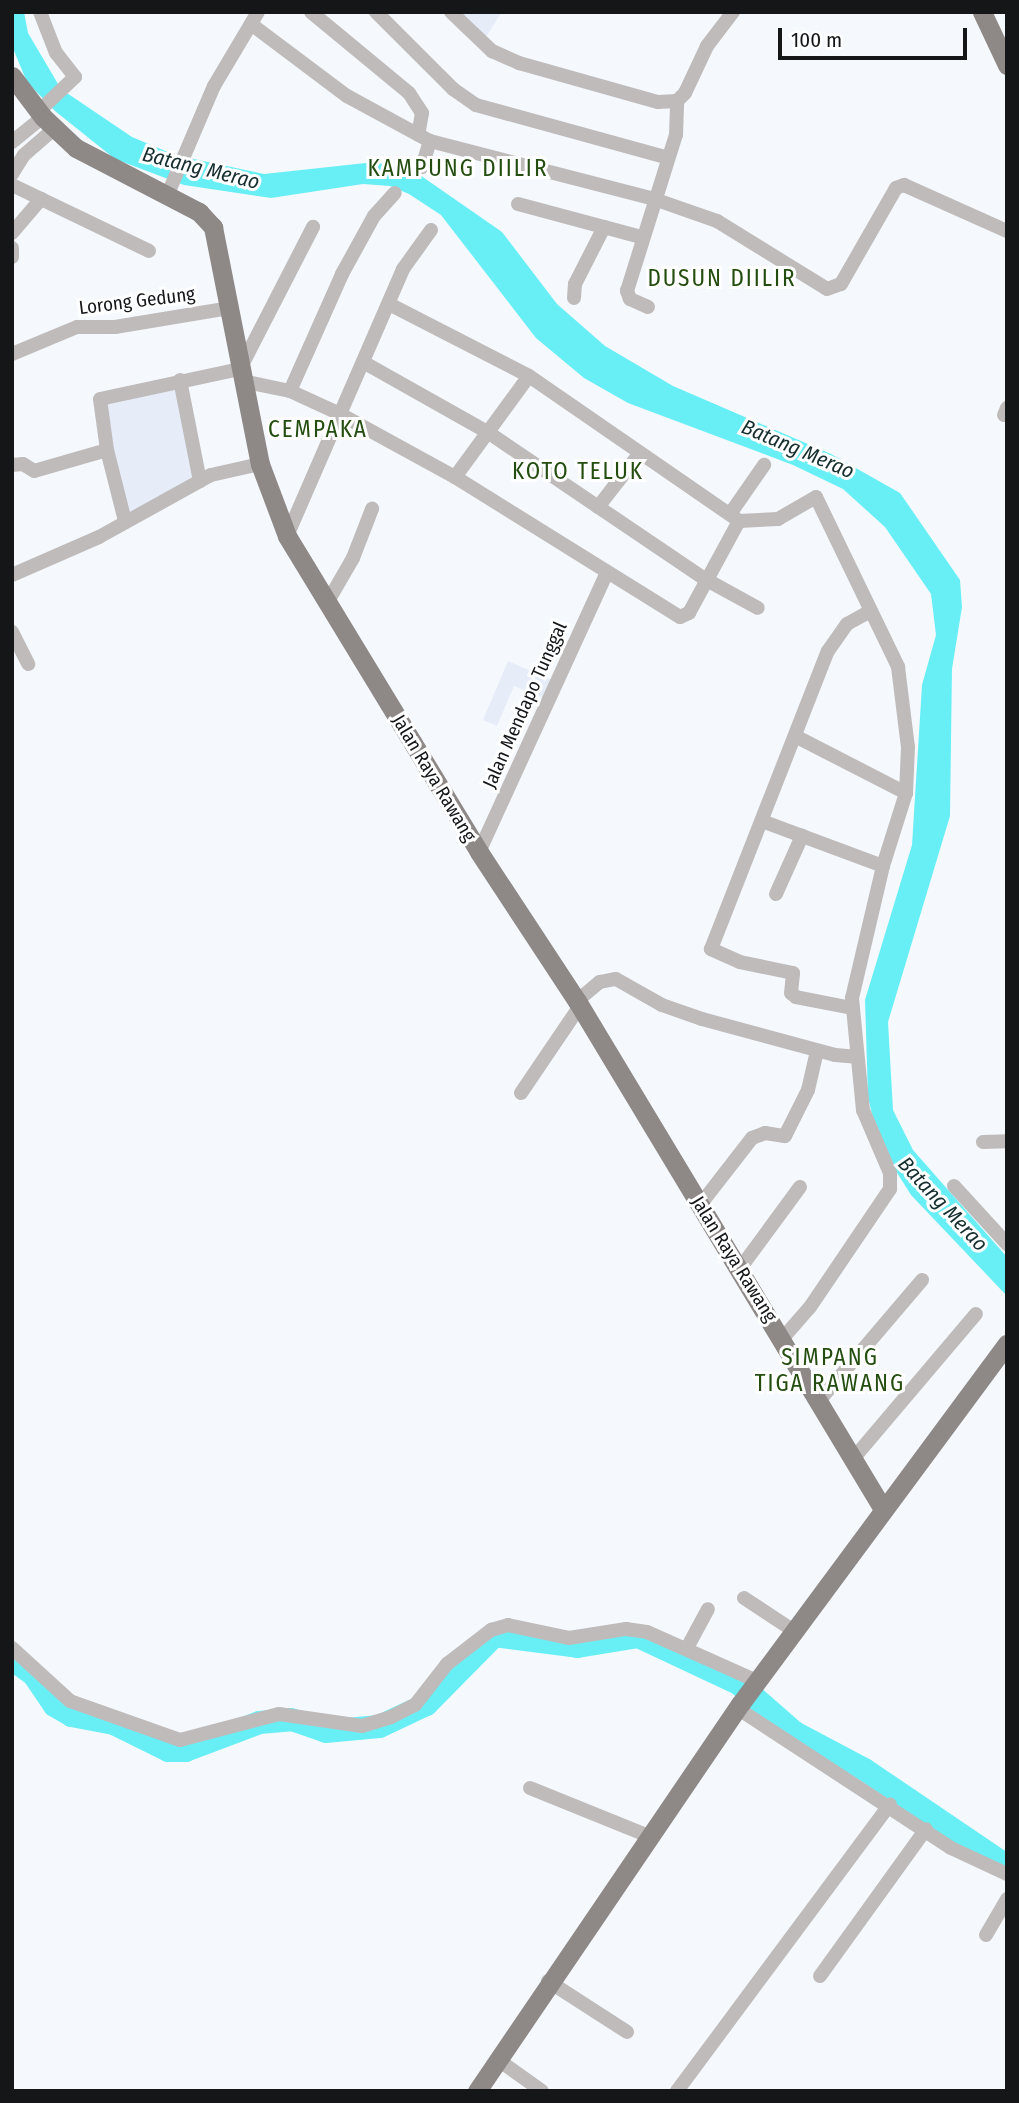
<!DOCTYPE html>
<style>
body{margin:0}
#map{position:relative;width:1019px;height:2103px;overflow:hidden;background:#f5f9fe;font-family:"Fira Sans Condensed",sans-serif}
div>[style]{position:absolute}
.built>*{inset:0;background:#e6edf9}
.water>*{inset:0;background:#68eff6}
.river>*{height:23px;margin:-11.5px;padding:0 11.5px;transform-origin:11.5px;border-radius:11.5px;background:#68eff6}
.minor>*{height:14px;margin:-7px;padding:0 7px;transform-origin:7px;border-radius:7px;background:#bfbbbb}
.major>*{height:19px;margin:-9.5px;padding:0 9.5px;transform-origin:9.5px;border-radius:9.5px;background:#8e8887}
span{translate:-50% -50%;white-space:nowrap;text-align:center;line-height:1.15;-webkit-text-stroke:6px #fff;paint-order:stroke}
.street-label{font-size:19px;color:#151618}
.water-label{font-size:21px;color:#162e2f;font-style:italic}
.quarter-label{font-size:23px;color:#244d10;letter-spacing:2px}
.frame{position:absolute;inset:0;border:14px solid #151618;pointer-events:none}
.scale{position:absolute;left:778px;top:28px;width:189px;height:32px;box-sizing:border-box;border:4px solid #151618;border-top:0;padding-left:9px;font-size:21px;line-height:24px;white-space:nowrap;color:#151618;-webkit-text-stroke:5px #fff;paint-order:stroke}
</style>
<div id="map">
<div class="built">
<i style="clip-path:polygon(456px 12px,502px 12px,486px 37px)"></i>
<i style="clip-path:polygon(177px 384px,197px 482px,128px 515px,102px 401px)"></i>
<i style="clip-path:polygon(508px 661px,552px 680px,544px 698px,514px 686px,497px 726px,483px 720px)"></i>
</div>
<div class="water">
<i style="clip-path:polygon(12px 12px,24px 12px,28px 33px,61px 89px,132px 137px,175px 155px,264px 174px,375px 162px,417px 173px,502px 232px,557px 304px,605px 346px,673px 386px,831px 454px,900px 493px,960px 580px,962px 607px,952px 669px,950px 816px,888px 1022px,893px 1110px,913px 1150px,1007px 1257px,1007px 1296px,911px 1195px,879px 1144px,868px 1097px,865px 1000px,912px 845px,922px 685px,936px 635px,931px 594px,885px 527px,843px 489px,793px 465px,628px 403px,584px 378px,536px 338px,441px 215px,409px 194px,390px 186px,363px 184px,271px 198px,184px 185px,115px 159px,55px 111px,27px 82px,12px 46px)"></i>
</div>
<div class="river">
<i style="left:12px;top:1659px;width:26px;rotate:36deg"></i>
<i style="left:33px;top:1674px;width:37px;rotate:56deg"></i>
<i style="left:54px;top:1705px;width:20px;rotate:30deg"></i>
<i style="left:71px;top:1715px;width:43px;rotate:10.8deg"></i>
<i style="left:113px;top:1723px;width:61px;rotate:26.1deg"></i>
<i style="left:168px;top:1750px;width:17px"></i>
<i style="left:185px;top:1750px;width:79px;rotate:-20.7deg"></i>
<i style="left:259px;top:1722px;width:32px;rotate:-5deg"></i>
<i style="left:291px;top:1719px;width:36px;rotate:19deg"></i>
<i style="left:325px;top:1731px;width:54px;rotate:-5.3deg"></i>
<i style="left:379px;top:1726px;width:52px;rotate:-25.1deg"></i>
<i style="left:426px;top:1704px;width:97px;rotate:-45.4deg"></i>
<i style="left:494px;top:1635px;width:84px;rotate:7.5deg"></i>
<i style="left:577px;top:1646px;width:62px;rotate:-9.3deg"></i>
<i style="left:638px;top:1636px;width:110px;rotate:25.2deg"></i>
<i style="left:738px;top:1683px;width:74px;rotate:41.2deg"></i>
<i style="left:794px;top:1732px;width:79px;rotate:27.9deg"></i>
<i style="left:864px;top:1769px;width:173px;rotate:34.1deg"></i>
</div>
<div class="minor">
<i style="left:311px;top:12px;width:127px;rotate:39.6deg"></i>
<i style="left:409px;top:93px;width:24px;rotate:57deg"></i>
<i style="left:422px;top:113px;width:22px;rotate:100deg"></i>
<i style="left:376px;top:12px;width:109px;rotate:45deg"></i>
<i style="left:453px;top:89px;width:28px;rotate:35deg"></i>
<i style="left:476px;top:105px;width:199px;rotate:15.4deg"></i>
<i style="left:451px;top:12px;width:57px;rotate:43.6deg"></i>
<i style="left:492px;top:51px;width:30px;rotate:24deg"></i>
<i style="left:519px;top:63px;width:144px;rotate:15.7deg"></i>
<i style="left:658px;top:102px;width:19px;rotate:-3deg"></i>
<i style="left:677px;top:101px;width:11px;rotate:-45deg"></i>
<i style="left:685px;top:93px;width:52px;rotate:-64.9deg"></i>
<i style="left:707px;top:46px;width:43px;rotate:-52.6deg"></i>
<i style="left:251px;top:24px;width:120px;rotate:36.9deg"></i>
<i style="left:347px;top:96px;width:94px;rotate:28.5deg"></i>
<i style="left:430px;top:141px;width:231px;rotate:14.5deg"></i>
<i style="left:654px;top:199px;width:67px;rotate:19.2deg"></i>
<i style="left:717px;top:221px;width:129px;rotate:31.7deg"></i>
<i style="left:827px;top:289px;width:15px;rotate:-20deg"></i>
<i style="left:841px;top:284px;width:111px;rotate:-60.2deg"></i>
<i style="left:896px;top:188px;width:9px;rotate:-21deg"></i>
<i style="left:904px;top:185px;width:113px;rotate:24.1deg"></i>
<i style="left:38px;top:112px;width:51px;rotate:-43.4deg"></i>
<i style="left:75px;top:77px;width:31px;rotate:-128deg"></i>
<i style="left:56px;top:53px;width:44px;rotate:-111.3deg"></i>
<i style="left:12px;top:142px;width:40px;rotate:-39deg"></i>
<i style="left:422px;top:167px;width:27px;rotate:-73deg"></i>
<i style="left:12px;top:174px;width:22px;rotate:-58deg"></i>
<i style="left:24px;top:155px;width:40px;rotate:-41deg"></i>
<i style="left:12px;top:185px;width:152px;rotate:25.7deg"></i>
<i style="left:167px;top:196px;width:120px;rotate:-66.9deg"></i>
<i style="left:214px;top:86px;width:86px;rotate:-59.3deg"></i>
<i style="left:518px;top:204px;width:127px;rotate:15deg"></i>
<i style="left:12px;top:233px;width:45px;rotate:-49.5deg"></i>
<i style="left:12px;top:248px;width:9px;rotate:90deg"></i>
<i style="left:574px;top:298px;width:14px;rotate:-86deg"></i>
<i style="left:575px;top:284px;width:64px;rotate:-63deg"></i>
<i style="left:389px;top:304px;width:157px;rotate:27.2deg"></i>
<i style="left:529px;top:376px;width:255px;rotate:34.6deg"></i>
<i style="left:739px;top:521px;width:39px;rotate:-3deg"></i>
<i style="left:778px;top:519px;width:44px;rotate:-30.1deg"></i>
<i style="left:816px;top:497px;width:189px;rotate:64.2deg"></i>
<i style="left:898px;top:667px;width:81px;rotate:82.9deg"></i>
<i style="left:908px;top:747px;width:46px;rotate:92.5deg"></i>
<i style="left:906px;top:793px;width:77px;rotate:107.5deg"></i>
<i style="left:883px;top:866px;width:136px;rotate:103.2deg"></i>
<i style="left:852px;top:998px;width:113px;rotate:84.4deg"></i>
<i style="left:863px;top:1110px;width:69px;rotate:66.8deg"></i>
<i style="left:890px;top:1173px;width:16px;rotate:90deg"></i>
<i style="left:890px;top:1189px;width:143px;rotate:124.1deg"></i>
<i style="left:810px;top:1307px;width:41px;rotate:131.1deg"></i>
<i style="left:648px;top:307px;width:20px;rotate:-156deg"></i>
<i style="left:630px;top:299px;width:9px;rotate:-111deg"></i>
<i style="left:627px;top:291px;width:164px;rotate:-72.6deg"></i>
<i style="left:676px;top:135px;width:34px;rotate:-88deg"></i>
<i style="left:12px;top:354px;width:70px;rotate:-22.6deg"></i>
<i style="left:77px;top:327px;width:38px"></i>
<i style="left:115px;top:327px;width:117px;rotate:-9.4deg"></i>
<i style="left:363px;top:362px;width:145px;rotate:29.4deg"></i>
<i style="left:489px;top:433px;width:261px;rotate:34.1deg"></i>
<i style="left:705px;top:579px;width:60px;rotate:28.7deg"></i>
<i style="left:180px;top:380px;width:103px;rotate:78.8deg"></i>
<i style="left:242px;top:381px;width:49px;rotate:11.8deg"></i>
<i style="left:290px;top:391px;width:53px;rotate:24.6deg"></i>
<i style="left:338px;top:413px;width:133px;rotate:28.7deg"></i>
<i style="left:455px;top:477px;width:265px;rotate:31.9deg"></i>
<i style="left:680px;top:617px;width:10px;rotate:-24deg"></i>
<i style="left:689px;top:613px;width:105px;rotate:-61.5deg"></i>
<i style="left:290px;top:391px;width:128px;rotate:-66deg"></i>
<i style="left:342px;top:274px;width:66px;rotate:-61.1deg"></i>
<i style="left:374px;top:216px;width:31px;rotate:-48deg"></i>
<i style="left:1004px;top:415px;width:8px;rotate:-67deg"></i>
<i style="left:12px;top:465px;width:11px;rotate:-5deg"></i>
<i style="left:23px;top:464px;width:13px;rotate:32deg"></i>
<i style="left:34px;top:471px;width:76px;rotate:-16deg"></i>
<i style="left:455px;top:477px;width:125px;rotate:-53.8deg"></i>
<i style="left:598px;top:507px;width:68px;rotate:-52.1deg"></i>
<i style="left:730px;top:514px;width:60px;rotate:-55.2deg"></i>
<i style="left:125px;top:521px;width:73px;rotate:-104.2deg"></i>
<i style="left:107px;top:450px;width:51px;rotate:-97.8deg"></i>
<i style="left:100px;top:399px;width:143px;rotate:-12.1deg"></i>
<i style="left:240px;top:369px;width:160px;rotate:-62.8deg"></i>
<i style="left:287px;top:536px;width:291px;rotate:-66.5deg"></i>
<i style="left:403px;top:269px;width:48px;rotate:-54.3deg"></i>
<i style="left:12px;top:575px;width:95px;rotate:-23.6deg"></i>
<i style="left:99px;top:537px;width:128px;rotate:-29deg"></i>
<i style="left:211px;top:475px;width:50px;rotate:-12.7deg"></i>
<i style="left:327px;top:603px;width:52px;rotate:-60deg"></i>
<i style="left:353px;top:558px;width:53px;rotate:-68.8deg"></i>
<i style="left:12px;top:632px;width:36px;rotate:63deg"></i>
<i style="left:795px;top:736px;width:125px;rotate:27.2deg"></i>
<i style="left:762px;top:821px;width:129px;rotate:20.4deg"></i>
<i style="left:479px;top:852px;width:306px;rotate:-65.4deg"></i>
<i style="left:776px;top:894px;width:64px;rotate:-65.9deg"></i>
<i style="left:577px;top:1001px;width:30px;rotate:-40deg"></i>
<i style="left:600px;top:982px;width:16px;rotate:-11deg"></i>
<i style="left:616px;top:979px;width:53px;rotate:29.5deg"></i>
<i style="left:662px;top:1005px;width:42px;rotate:19.3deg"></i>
<i style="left:702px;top:1019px;width:138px;rotate:15.1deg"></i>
<i style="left:835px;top:1055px;width:21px;rotate:5deg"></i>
<i style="left:852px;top:1008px;width:57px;rotate:-168.9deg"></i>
<i style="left:796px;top:997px;width:6px;rotate:-141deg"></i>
<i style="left:791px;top:993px;width:20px;rotate:-84deg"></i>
<i style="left:793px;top:973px;width:54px;rotate:-168.3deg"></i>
<i style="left:740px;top:962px;width:32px;rotate:-156deg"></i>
<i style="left:711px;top:949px;width:320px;rotate:-68.6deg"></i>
<i style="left:828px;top:651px;width:33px;rotate:-55deg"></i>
<i style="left:847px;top:624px;width:25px;rotate:-29deg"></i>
<i style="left:521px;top:1093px;width:105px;rotate:-55.9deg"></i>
<i style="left:983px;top:1142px;width:24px;rotate:-2deg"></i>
<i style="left:954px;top:1186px;width:79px;rotate:47.6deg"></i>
<i style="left:700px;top:1205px;width:85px;rotate:-52.2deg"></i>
<i style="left:752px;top:1138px;width:14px;rotate:-21deg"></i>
<i style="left:765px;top:1133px;width:20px;rotate:9deg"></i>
<i style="left:785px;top:1136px;width:51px;rotate:-63.4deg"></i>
<i style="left:808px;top:1090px;width:40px;rotate:-77deg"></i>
<i style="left:739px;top:1270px;width:103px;rotate:-53.7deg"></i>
<i style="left:819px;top:1401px;width:159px;rotate:-49.6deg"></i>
<i style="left:853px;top:1459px;width:190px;rotate:-49.7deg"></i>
<i style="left:744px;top:1598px;width:60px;rotate:33.4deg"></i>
<i style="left:12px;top:1648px;width:79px;rotate:42.4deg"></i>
<i style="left:70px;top:1701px;width:117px;rotate:19.5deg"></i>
<i style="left:180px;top:1740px;width:102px;rotate:-14.7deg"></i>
<i style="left:279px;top:1714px;width:84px;rotate:8.2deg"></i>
<i style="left:362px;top:1726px;width:30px;rotate:-17deg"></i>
<i style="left:391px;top:1717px;width:27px;rotate:-27deg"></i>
<i style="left:415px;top:1705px;width:52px;rotate:-52deg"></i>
<i style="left:447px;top:1664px;width:56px;rotate:-37.7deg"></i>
<i style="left:491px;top:1630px;width:18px;rotate:-16deg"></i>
<i style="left:508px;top:1625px;width:62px;rotate:12deg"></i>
<i style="left:569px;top:1638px;width:58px;rotate:-9deg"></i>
<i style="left:626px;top:1629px;width:21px;rotate:8deg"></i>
<i style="left:647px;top:1632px;width:120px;rotate:24deg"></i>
<i style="left:687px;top:1648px;width:44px;rotate:-61.7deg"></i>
<i style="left:737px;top:1708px;width:256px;rotate:33.2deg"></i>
<i style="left:951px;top:1848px;width:62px;rotate:24.9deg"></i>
<i style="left:530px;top:1788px;width:128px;rotate:22deg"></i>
<i style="left:986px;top:1935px;width:42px;rotate:-59.7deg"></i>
<i style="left:820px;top:1976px;width:181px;rotate:-54.2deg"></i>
<i style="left:548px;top:1981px;width:94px;rotate:32.8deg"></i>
<i style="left:497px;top:2059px;width:55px;rotate:35.4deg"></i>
<i style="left:677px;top:2091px;width:357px;rotate:-53.4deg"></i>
</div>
<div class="major">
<i style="left:982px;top:12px;width:59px;rotate:64.7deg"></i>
<i style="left:12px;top:76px;width:51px;rotate:52.9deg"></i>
<i style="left:43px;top:117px;width:45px;rotate:43.2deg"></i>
<i style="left:76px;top:148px;width:139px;rotate:27.5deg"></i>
<i style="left:199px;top:212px;width:21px;rotate:47deg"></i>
<i style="left:213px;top:227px;width:242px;rotate:78.8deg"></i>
<i style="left:260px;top:464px;width:77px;rotate:69.4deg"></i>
<i style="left:287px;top:536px;width:370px;rotate:58.7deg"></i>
<i style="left:479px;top:852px;width:178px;rotate:56.7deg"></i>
<i style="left:577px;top:1001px;width:593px;rotate:58.94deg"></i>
<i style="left:477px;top:2091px;width:469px;rotate:-55.8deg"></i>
<i style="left:741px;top:1703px;width:447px;rotate:-53.5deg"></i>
</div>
<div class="street-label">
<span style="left:137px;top:301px;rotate:-7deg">Lorong Gedung</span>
<span style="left:525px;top:705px;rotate:-66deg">Jalan Mendapo Tunggal</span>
<span style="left:434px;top:778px;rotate:59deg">Jalan Raya Rawang</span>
<span style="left:734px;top:1259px;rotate:58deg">Jalan Raya Rawang</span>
</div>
<div class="water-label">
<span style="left:201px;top:168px;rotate:14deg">Batang Merao</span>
<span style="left:798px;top:449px;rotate:23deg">Batang Merao</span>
<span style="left:943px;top:1204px;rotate:47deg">Batang Merao</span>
</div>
<div class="quarter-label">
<span style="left:458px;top:168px">KAMPUNG DIILIR</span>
<span style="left:722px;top:278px">DUSUN DIILIR</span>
<span style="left:318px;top:429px">CEMPAKA</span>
<span style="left:578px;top:471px">KOTO TELUK</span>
<span style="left:830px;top:1370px">SIMPANG<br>TIGA RAWANG</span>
</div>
<div class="frame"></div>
<div class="scale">100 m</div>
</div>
